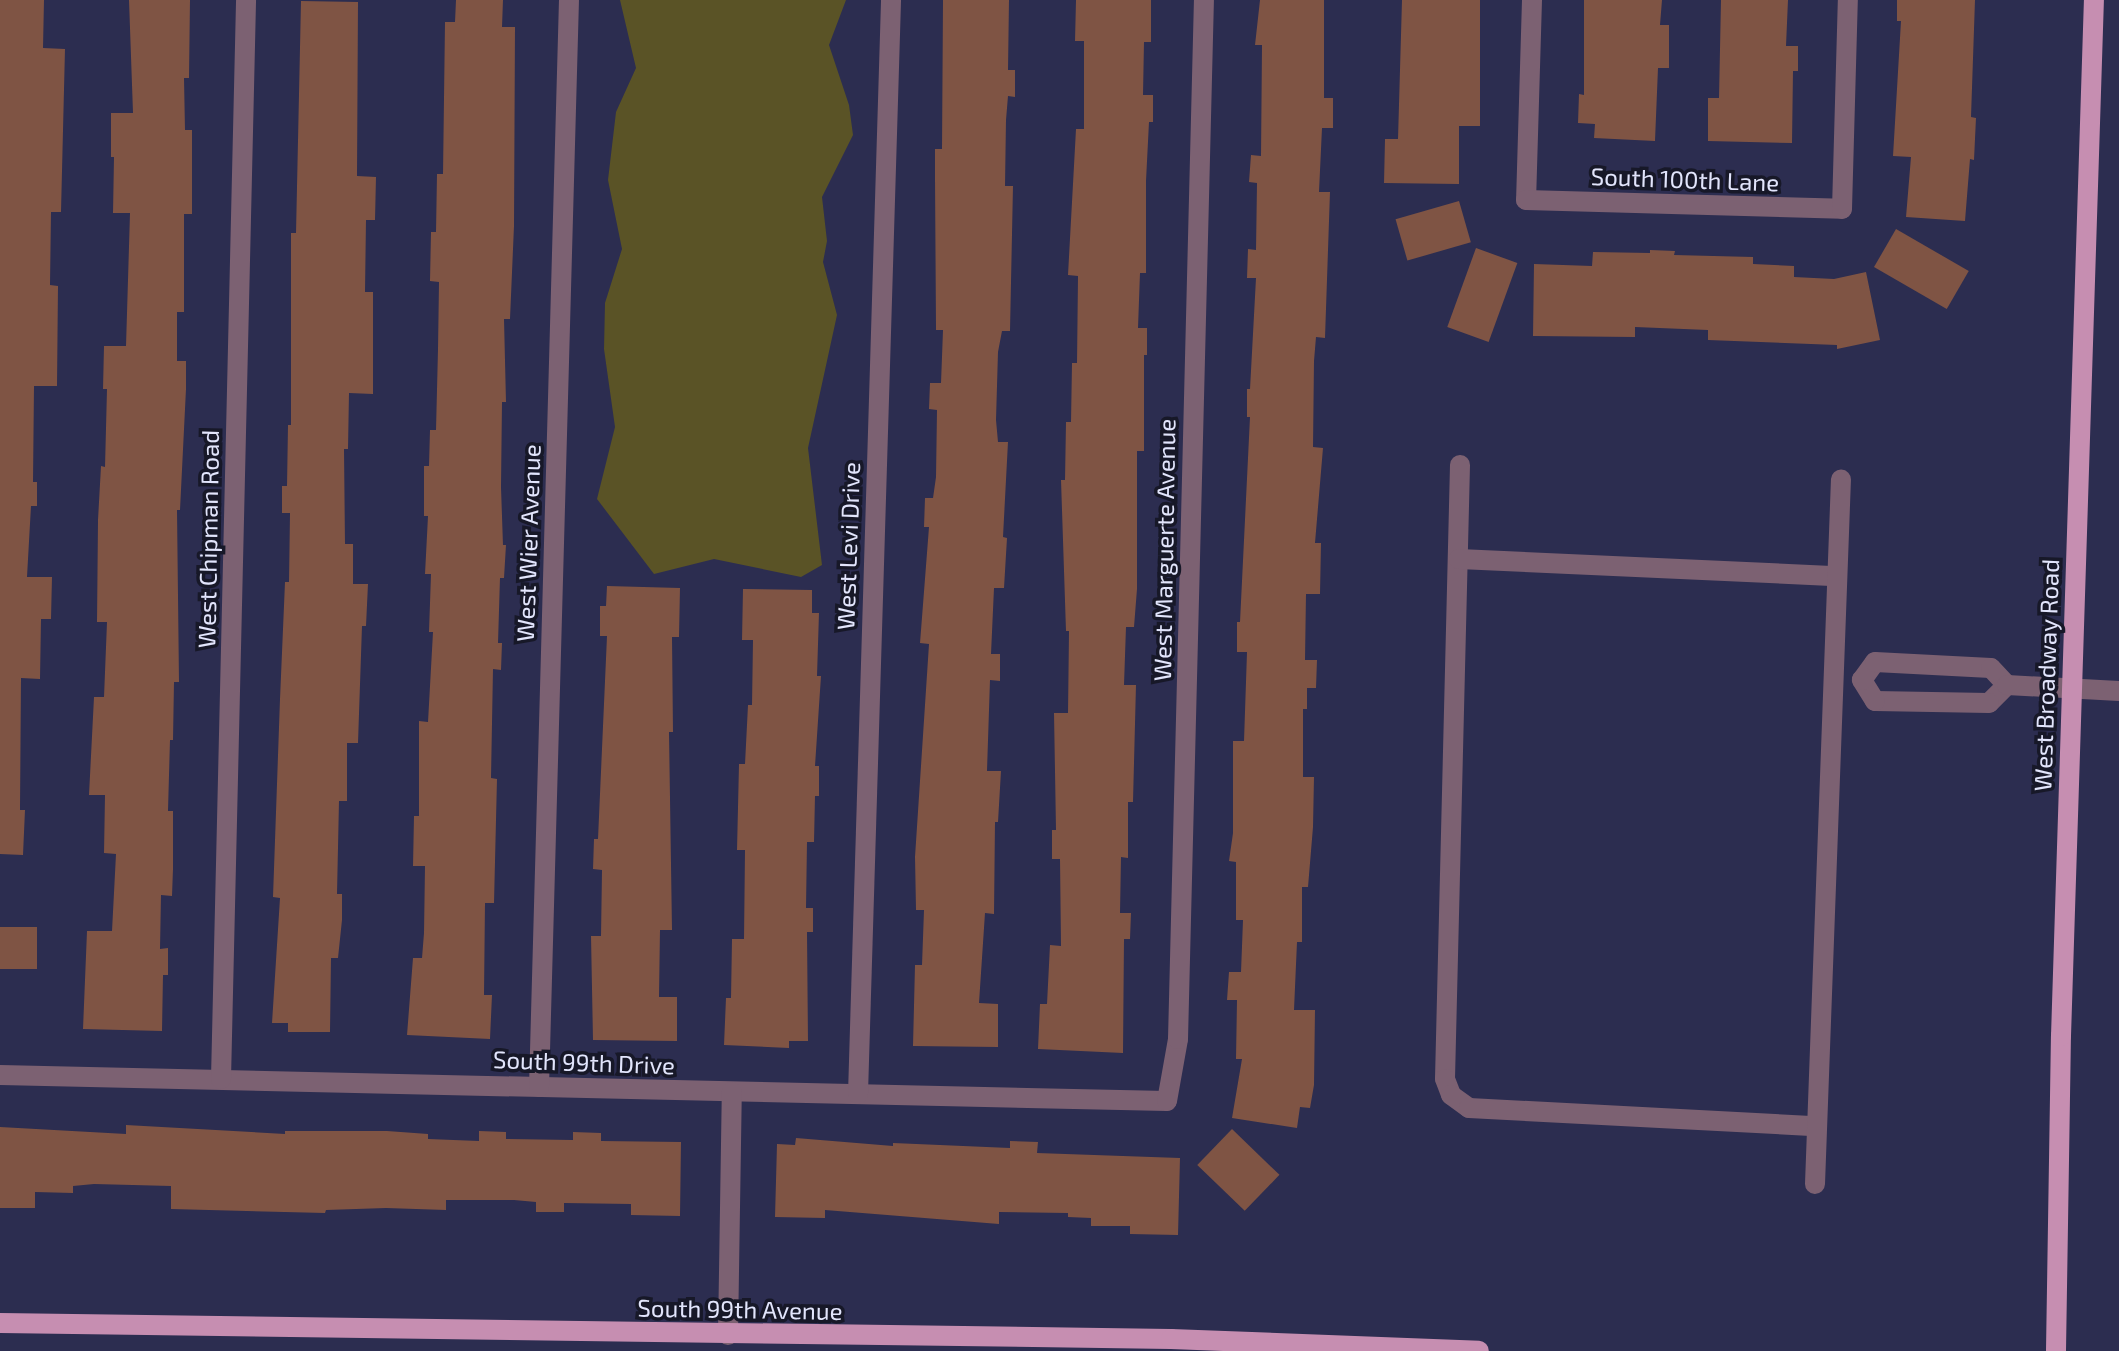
<!DOCTYPE html>
<style>
body{margin:0}
#map{position:relative;width:2119px;height:1351px;overflow:hidden;background:#2c2d50;font-family:"Exo 2",sans-serif}
div>[style]{position:absolute}
.green>*{inset:0;background:#5a5326}
.building>*{inset:0;background:#7f5444;transform-origin:0 0}
.minor>*{height:20px;margin:-10px;padding:0 10px;transform-origin:10px;border-radius:10px;background:#7c6172}
.major>*{height:20px;margin:-10px;padding:0 10px;transform-origin:10px;border-radius:10px;background:#c68eb1}
span{translate:-50% -50%;white-space:nowrap;text-align:center;line-height:1.15;-webkit-text-stroke:7px #171828;paint-order:stroke}
.street-label{font-size:24px;color:#e2e5fc}
</style>
<div id="map">
<div class="green">
<i style="clip-path:polygon(620px 0,846px 0,829px 45px,849px 105px,853px 135px,822px 197px,827px 241px,823px 262px,837px 315px,808px 448px,822px 565px,801px 577px,714px 559px,654px 574px,597px 499px,615px 427px,604px 349px,605px 303px,622px 249px,608px 180px,616px 112px,636px 68px)"></i>
</div>
<div class="building">
<i style="clip-path:polygon(0 0,44px 0,43px 48px,65px 49px,61px 212px,51px 212px,50px 285px,58px 286px,57px 386px,34px 386px,33px 482px,37px 482px,37px 506px,31px 506px,27px 577px,52px 577px,51px 619px,41px 619px,40px 679px,21px 678px,20px 810px,25px 810px,23px 855px,0 854px)"></i>
<i style="clip-path:polygon(129px 0,190px 0,189px 78px,184px 78px,185px 130px,192px 130px,192px 214px,184px 214px,184px 312px,177px 312px,177px 361px,186px 361px,186px 389px,180px 510px,177px 510px,179px 682px,174px 682px,173px 740px,170px 740px,168px 811px,173px 811px,173px 869px,172px 896px,161px 895px,160px 949px,168px 948px,168px 975px,163px 975px,162px 1031px,83px 1029px,87px 931px,112px 931px,116px 854px,104px 853px,105px 795px,89px 795px,94px 697px,104px 697px,107px 622px,97px 622px,98px 520px,101px 466px,105px 467px,107px 389px,103px 389px,104px 346px,126px 346px,130px 213px,113px 213px,114px 157px,111px 157px,111px 113px,133px 113px)"></i>
<i style="clip-path:polygon(456px 0,503px 0,502px 27px,515px 27px,514px 226px,510px 319px,504px 319px,506px 402px,502px 402px,501px 487px,503px 545px,506px 545px,504px 578px,500px 578px,498px 643px,502px 643px,501px 670px,493px 669px,491px 778px,497px 779px,494px 903px,485px 903px,484px 995px,492px 995px,490px 1039px,407px 1035px,413px 958px,422px 958px,424px 933px,425px 866px,413px 866px,414px 816px,419px 816px,419px 721px,428px 722px,433px 632px,429px 632px,431px 574px,425px 574px,428px 516px,424px 516px,424px 466px,429px 466px,430px 430px,436px 430px,438px 349px,439px 282px,430px 281px,431px 232px,436px 232px,437px 174px,443px 174px,445px 22px,455px 22px)"></i>
<i style="clip-path:polygon(943px 0,1009px 0,1008px 70px,1015px 70px,1015px 97px,1008px 96px,1006px 120px,1005px 186px,1013px 186px,1010px 331px,1002px 331px,998px 352px,996px 420px,998px 442px,1008px 442px,1003px 537px,1007px 538px,1004px 588px,994px 588px,991px 654px,1000px 654px,1000px 681px,990px 680px,987px 771px,1001px 771px,998px 822px,995px 822px,994px 914px,985px 913px,979px 1003px,998px 1004px,998px 1047px,913px 1046px,915px 965px,922px 965px,924px 910px,916px 910px,915px 857px,929px 644px,920px 643px,929px 527px,924px 527px,925px 498px,933px 498px,936px 477px,937px 410px,929px 409px,930px 383px,941px 383px,943px 330px,936px 330px,935px 178px,935px 149px,942px 149px)"></i>
<i style="clip-path:polygon(1076px 0,1151px 0,1151px 42px,1144px 42px,1143px 95px,1153px 95px,1153px 122px,1149px 122px,1146px 181px,1146px 273px,1140px 273px,1138px 328px,1147px 328px,1147px 355px,1144px 355px,1144px 451px,1137px 451px,1137px 589px,1134px 627px,1126px 627px,1124px 685px,1136px 685px,1133px 802px,1128px 802px,1128px 858px,1121px 857px,1120px 913px,1131px 913px,1130px 939px,1124px 939px,1123px 1053px,1038px 1049px,1040px 1004px,1047px 1004px,1050px 945px,1061px 946px,1060px 859px,1052px 859px,1052px 830px,1056px 830px,1054px 713px,1068px 713px,1069px 631px,1066px 631px,1061px 480px,1065px 480px,1066px 422px,1071px 422px,1072px 363px,1077px 363px,1078px 276px,1068px 275px,1076px 129px,1084px 129px,1084px 41px,1075px 41px)"></i>
<i style="clip-path:polygon(1260px 0,1324px 0,1324px 98px,1333px 98px,1333px 128px,1322px 128px,1319px 192px,1330px 192px,1325px 338px,1316px 337px,1314px 361px,1313px 447px,1323px 448px,1315px 543px,1321px 543px,1320px 594px,1306px 594px,1305px 660px,1317px 660px,1316px 688px,1307px 688px,1307px 709px,1303px 709px,1303px 777px,1314px 777px,1313px 827px,1308px 887px,1302px 887px,1302px 942px,1297px 942px,1294px 1010px,1315px 1010px,1314px 1085px,1310px 1108px,1300px 1107px,1297px 1128px,1232px 1118px,1242px 1059px,1236px 1059px,1237px 1000px,1227px 1000px,1229px 972px,1241px 972px,1243px 920px,1236px 920px,1236px 862px,1229px 861px,1233px 833px,1233px 741px,1244px 741px,1247px 652px,1237px 652px,1237px 622px,1240px 622px,1250px 417px,1247px 417px,1247px 389px,1250px 389px,1256px 278px,1247px 278px,1248px 249px,1256px 250px,1257px 183px,1249px 182px,1251px 155px,1261px 156px,1262px 45px,1255px 45px)"></i>
<i style="clip-path:polygon(1402px 0,1480px 0,1480px 126px,1459px 126px,1459px 184px,1384px 183px,1385px 139px,1398px 139px)"></i>
<i style="clip-path:polygon(1584px 0,1662px 0,1660px 25px,1669px 25px,1669px 68px,1658px 68px,1655px 141px,1594px 138px,1595px 124px,1578px 123px,1579px 94px,1584px 95px)"></i>
<i style="clip-path:polygon(1721px 0,1788px 0,1786px 46px,1798px 46px,1798px 71px,1793px 71px,1792px 143px,1708px 141px,1708px 98px,1719px 98px)"></i>
<i style="clip-path:polygon(1897px 0,1975px 0,1971px 117px,1976px 118px,1974px 160px,1970px 159px,1965px 221px,1906px 217px,1911px 157px,1893px 156px,1901px 21px,1897px 21px)"></i>
<i style="clip-path:polygon(301px 1px,358px 2px,357px 176px,376px 177px,375px 220px,366px 220px,365px 292px,373px 292px,373px 394px,349px 393px,348px 449px,344px 449px,345px 544px,353px 544px,353px 584px,368px 584px,366px 626px,362px 626px,358px 743px,347px 743px,347px 801px,339px 801px,337px 894px,342px 894px,342px 920px,338px 958px,331px 958px,330px 1032px,288px 1032px,288px 1023px,272px 1023px,280px 898px,273px 897px,280px 699px,285px 582px,289px 582px,290px 513px,282px 513px,282px 486px,287px 486px,288px 425px,291px 425px,291px 233px,296px 233px)"></i>
<i style="left:1459px;top:201px;width:43px;height:66px;rotate:74deg"></i>
<i style="left:1896px;top:229px;width:84px;height:44px;rotate:30deg"></i>
<i style="left:1476px;top:248px;width:44px;height:84px;rotate:20deg"></i>
<i style="clip-path:polygon(1650px 250px,1675px 251px,1674px 255px,1753px 257px,1753px 264px,1794px 266px,1794px 277px,1834px 279px,1866px 272px,1880px 340px,1837px 349px,1837px 345px,1708px 340px,1708px 330px,1635px 327px,1635px 337px,1533px 336px,1534px 264px,1592px 266px,1593px 252px,1650px 253px)"></i>
<i style="clip-path:polygon(607px 586px,680px 588px,679px 637px,672px 637px,673px 732px,669px 732px,672px 930px,660px 930px,659px 997px,677px 997px,677px 1041px,593px 1040px,591px 936px,601px 936px,602px 870px,593px 869px,594px 839px,598px 839px,607px 636px,600px 636px,600px 606px,606px 606px)"></i>
<i style="clip-path:polygon(743px 589px,812px 590px,812px 613px,819px 613px,817px 676px,821px 676px,815px 766px,819px 766px,819px 796px,815px 796px,814px 842px,807px 842px,806px 908px,813px 908px,813px 932px,807px 932px,808px 1041px,789px 1041px,789px 1048px,724px 1045px,726px 998px,731px 998px,732px 939px,744px 939px,745px 850px,737px 850px,739px 764px,745px 764px,748px 705px,752px 705px,753px 640px,742px 640px)"></i>
<i style="left:0;top:927px;width:37px;height:42px"></i>
<i style="clip-path:polygon(126px 1125px,285px 1134px,285px 1131px,387px 1131px,428px 1134px,428px 1139px,479px 1141px,479px 1131px,506px 1132px,506px 1139px,573px 1140px,573px 1132px,601px 1133px,601px 1141px,681px 1142px,680px 1216px,631px 1215px,631px 1204px,564px 1203px,564px 1212px,536px 1212px,536px 1202px,514px 1200px,446px 1200px,446px 1210px,386px 1208px,326px 1210px,325px 1213px,171px 1209px,171px 1186px,94px 1184px,73px 1186px,73px 1193px,35px 1192px,35px 1208px,0 1208px,0 1127px,126px 1134px)"></i>
<i style="left:1232px;top:1129px;width:66px;height:50px;rotate:44deg"></i>
<i style="clip-path:polygon(796px 1138px,893px 1146px,893px 1143px,1010px 1148px,1010px 1141px,1038px 1142px,1037px 1153px,1180px 1158px,1178px 1235px,1130px 1234px,1130px 1226px,1091px 1226px,1091px 1218px,1068px 1217px,1068px 1213px,999px 1212px,999px 1224px,825px 1210px,825px 1218px,775px 1217px,777px 1144px,795px 1145px)"></i>
</div>
<div class="minor">
<i style="left:1532px;top:0;width:200px;rotate:91.7deg"></i>
<i style="left:1526px;top:200px;width:316px;rotate:1.6deg"></i>
<i style="left:1842px;top:209px;width:209px;rotate:-88.4deg"></i>
<i style="left:1460px;top:465px;width:614px;rotate:91.4deg"></i>
<i style="left:1445px;top:1079px;width:17px;rotate:69deg"></i>
<i style="left:1451px;top:1095px;width:22px;rotate:36deg"></i>
<i style="left:1469px;top:1108px;width:347px;rotate:3deg"></i>
<i style="left:1459px;top:559px;width:378px;rotate:2.6deg"></i>
<i style="left:2007px;top:685px;width:25px;rotate:135deg"></i>
<i style="left:1989px;top:703px;width:114px;rotate:-179deg"></i>
<i style="left:1875px;top:701px;width:25px;rotate:-122deg"></i>
<i style="left:1862px;top:680px;width:22px;rotate:-54deg"></i>
<i style="left:1875px;top:662px;width:116px;rotate:3deg"></i>
<i style="left:1991px;top:668px;width:23px;rotate:47deg"></i>
<i style="left:2007px;top:685px;width:112px;rotate:3.1deg"></i>
<i style="left:0;top:1075px;width:1167px;rotate:1.28deg"></i>
<i style="left:1167px;top:1101px;width:63px;rotate:-79.9deg"></i>
<i style="left:1178px;top:1039px;width:1039px;rotate:-88.57deg"></i>
<i style="left:221px;top:1079px;width:1079px;rotate:-88.67deg"></i>
<i style="left:539px;top:1087px;width:1087px;rotate:-88.42deg"></i>
<i style="left:858px;top:1094px;width:1094px;rotate:-88.27deg"></i>
<i style="left:1815px;top:1184px;width:705px;rotate:-87.89deg"></i>
<i style="left:728px;top:1335px;width:243px;rotate:-89.1deg"></i>
</div>
<div class="major">
<i style="left:0;top:1323px;width:1171px;rotate:0.78deg"></i>
<i style="left:1171px;top:1339px;width:308px;rotate:2.2deg"></i>
<i style="left:2056px;top:1351px;width:315px;rotate:-89.1deg"></i>
<i style="left:2061px;top:1036px;width:1037px;rotate:-88.18deg"></i>
</div>
<div class="street-label">
<span style="left:1685px;top:179px;rotate:2deg">South 100th Lane</span>
<span style="left:208px;top:539px;rotate:-89deg">West Chipman Road</span>
<span style="left:528px;top:543px;rotate:-88deg">West Wier Avenue</span>
<span style="left:848px;top:546px;rotate:-88deg">West Levi Drive</span>
<span style="left:1164px;top:550px;rotate:-89deg">West Marguerte Avenue</span>
<span style="left:2046px;top:675px;rotate:-88deg">West Broadway Road</span>
<span style="left:584px;top:1062px;rotate:2deg">South 99th Drive</span>
<span style="left:740px;top:1309px;rotate:1deg">South 99th Avenue</span>
</div>
</div>
